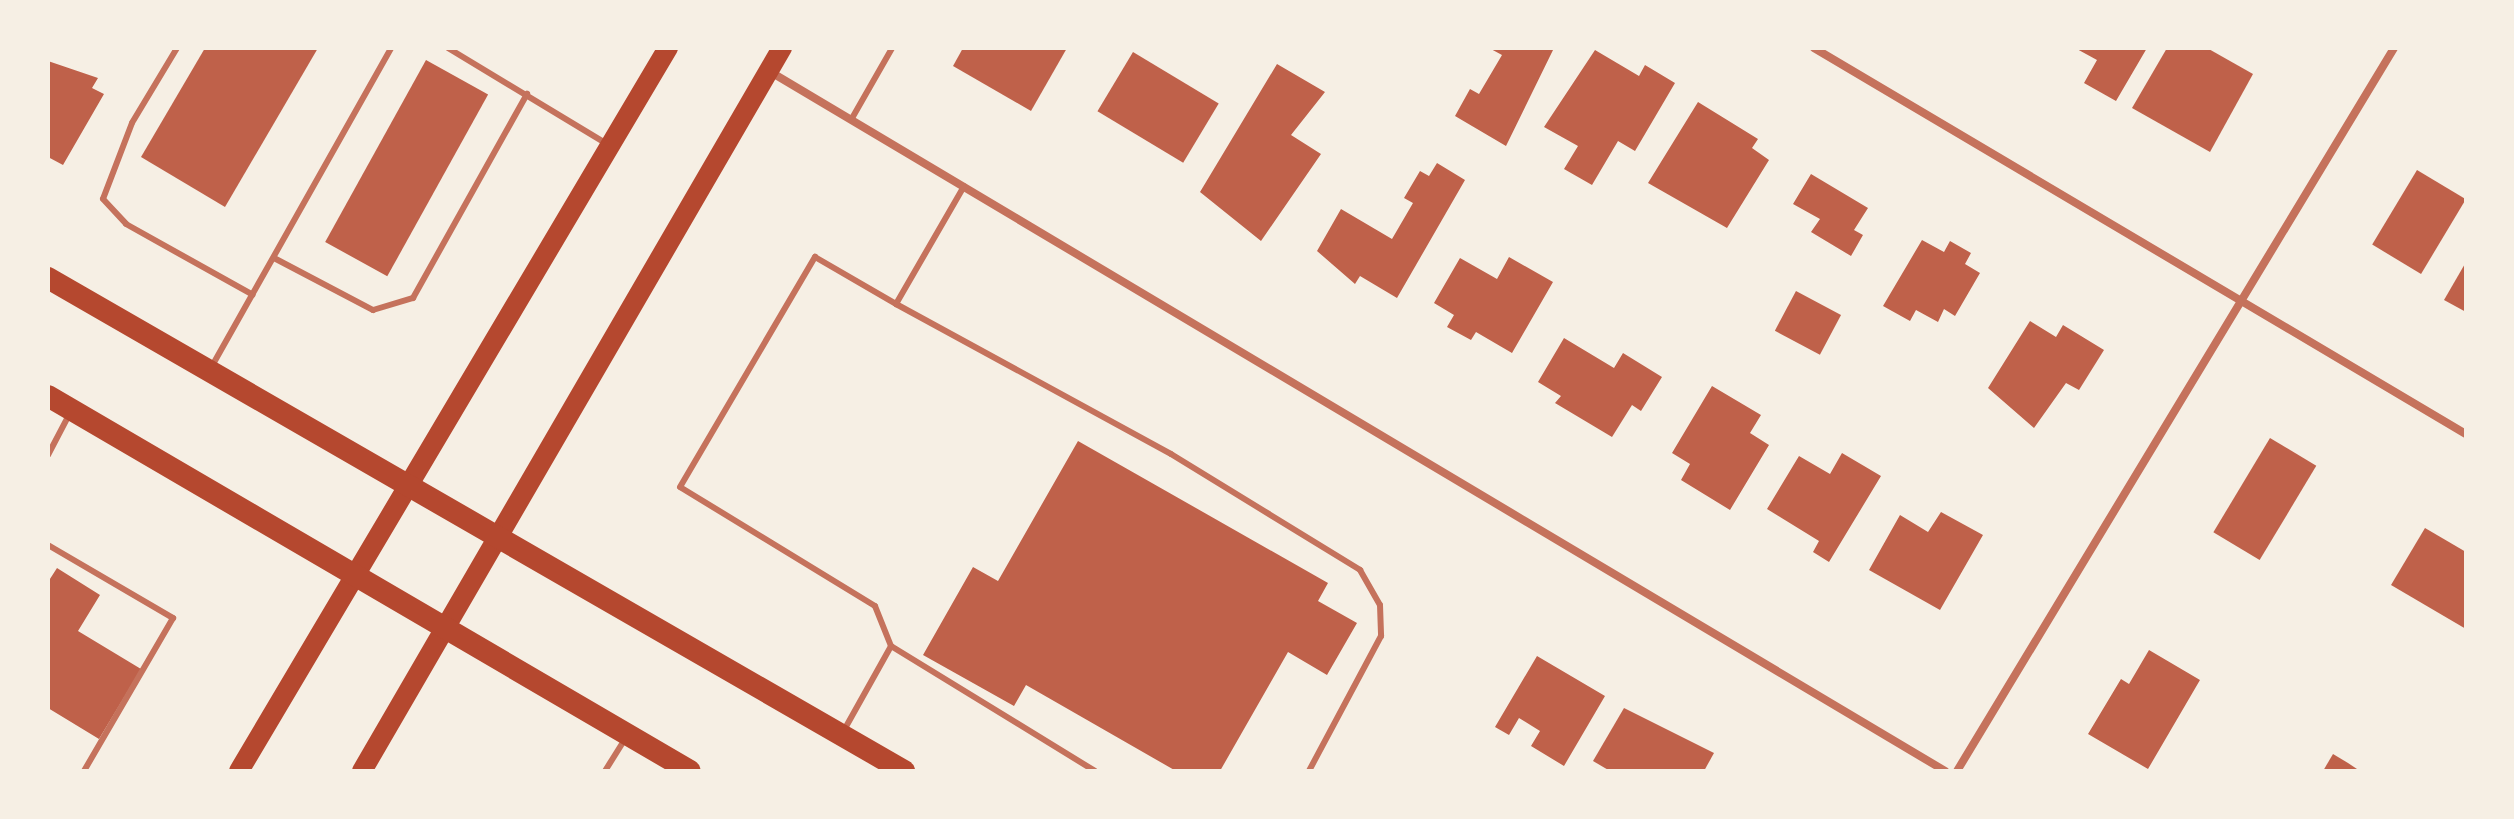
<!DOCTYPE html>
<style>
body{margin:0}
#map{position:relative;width:2514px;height:819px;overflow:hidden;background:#f6efe4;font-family:Helvetica,sans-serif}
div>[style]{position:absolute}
.building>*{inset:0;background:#bf614a;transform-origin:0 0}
.service>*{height:6px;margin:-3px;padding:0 3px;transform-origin:3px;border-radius:3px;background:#c5725c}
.minor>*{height:8px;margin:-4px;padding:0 4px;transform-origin:4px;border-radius:4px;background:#c5725c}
.primary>*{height:20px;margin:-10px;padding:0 10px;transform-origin:10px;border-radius:10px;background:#b5482f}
.trunk>*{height:22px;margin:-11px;padding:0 11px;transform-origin:11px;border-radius:11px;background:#b5482f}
span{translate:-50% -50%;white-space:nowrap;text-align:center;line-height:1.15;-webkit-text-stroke:7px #f6efe4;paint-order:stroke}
.frame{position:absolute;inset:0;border:50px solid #f6efe4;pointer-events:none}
</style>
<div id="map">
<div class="building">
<i style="clip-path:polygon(205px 48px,318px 48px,225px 207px,141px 157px)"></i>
<i style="clip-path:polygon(963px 48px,1067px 48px,1031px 111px,953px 66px)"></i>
<i style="clip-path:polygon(1489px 48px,1554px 48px,1506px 146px,1455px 116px,1470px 89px,1479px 94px,1502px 55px)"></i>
<i style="clip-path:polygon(2075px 48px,2147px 48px,2116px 101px,2084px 83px,2097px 60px)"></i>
<i style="clip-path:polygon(2167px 48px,2207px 48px,2253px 74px,2210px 152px,2132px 108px)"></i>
<i style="clip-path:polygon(1595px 50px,1639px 76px,1645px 65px,1675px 83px,1635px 151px,1618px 141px,1592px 185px,1564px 169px,1578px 146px,1544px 127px)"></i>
<i style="left:1133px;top:52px;width:100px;height:69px;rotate:31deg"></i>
<i style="left:426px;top:60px;width:71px;height:208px;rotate:29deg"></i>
<i style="clip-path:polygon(48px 61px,98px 78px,92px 88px,104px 94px,63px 165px,48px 157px)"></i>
<i style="clip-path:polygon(1277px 64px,1325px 92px,1291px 135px,1321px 154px,1261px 241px,1200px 192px)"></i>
<i style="clip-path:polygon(1698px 102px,1758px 139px,1752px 148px,1769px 160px,1727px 228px,1648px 183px)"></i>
<i style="clip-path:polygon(1437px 163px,1465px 180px,1397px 298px,1360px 276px,1355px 284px,1317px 251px,1341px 209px,1392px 239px,1413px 203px,1404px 198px,1420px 171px,1429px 176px)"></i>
<i style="left:2417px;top:170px;width:57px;height:87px;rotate:31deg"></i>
<i style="clip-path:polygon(1811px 174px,1868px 208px,1854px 230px,1863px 235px,1851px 256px,1811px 232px,1820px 219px,1793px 204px)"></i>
<i style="clip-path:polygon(1922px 240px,1944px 252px,1950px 241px,1971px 253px,1965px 264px,1980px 273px,1955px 316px,1944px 309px,1938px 322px,1916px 310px,1910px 321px,1883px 306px)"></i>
<i style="clip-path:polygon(1509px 257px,1553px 282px,1512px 353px,1476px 332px,1471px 340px,1447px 327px,1454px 315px,1434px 303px,1460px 258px,1497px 279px)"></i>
<i style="clip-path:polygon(2466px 262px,2466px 312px,2444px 300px)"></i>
<i style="left:1796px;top:291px;width:51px;height:45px;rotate:28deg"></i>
<i style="clip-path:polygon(2030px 321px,2056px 337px,2063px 325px,2104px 350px,2079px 390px,2066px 383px,2034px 428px,1988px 388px)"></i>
<i style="clip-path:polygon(1564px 338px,1614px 368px,1623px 353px,1662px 377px,1641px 411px,1632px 405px,1612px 437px,1555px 403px,1561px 396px,1538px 382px)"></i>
<i style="clip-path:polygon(1712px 386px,1761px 415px,1750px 433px,1769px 445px,1730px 510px,1681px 480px,1690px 464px,1672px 453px)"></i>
<i style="left:2270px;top:438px;width:54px;height:110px;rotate:31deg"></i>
<i style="clip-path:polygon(1078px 441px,1328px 583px,1318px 601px,1357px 623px,1327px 675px,1288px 652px,1220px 771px,1176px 771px,1026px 685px,1014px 706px,923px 655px,973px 567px,998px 581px)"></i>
<i style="clip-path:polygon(1842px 453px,1881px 476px,1829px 562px,1813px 552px,1819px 541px,1767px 509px,1799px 456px,1830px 474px)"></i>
<i style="clip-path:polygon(1941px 512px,1983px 535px,1940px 610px,1869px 570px,1900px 515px,1928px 532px)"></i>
<i style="clip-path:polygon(2425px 528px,2466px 552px,2466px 629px,2391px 585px)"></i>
<i style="clip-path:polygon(57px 568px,100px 595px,78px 631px,141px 669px,99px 739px,48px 708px,48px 582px)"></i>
<i style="clip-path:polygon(2149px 650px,2200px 680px,2148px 769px,2088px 734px,2121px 679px,2129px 684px)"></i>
<i style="clip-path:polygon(1537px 656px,1605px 696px,1564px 766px,1531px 746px,1540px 731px,1519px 718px,1509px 735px,1495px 727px)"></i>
<i style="clip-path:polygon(1624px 708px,1714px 753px,1704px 771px,1610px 771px,1593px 761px)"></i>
<i style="clip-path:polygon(2333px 754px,2348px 763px,2360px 771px,2323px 771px)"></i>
</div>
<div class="service">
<i style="left:177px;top:48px;width:87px;rotate:121deg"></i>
<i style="left:132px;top:123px;width:81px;rotate:110.9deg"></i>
<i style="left:103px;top:199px;width:34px;rotate:47deg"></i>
<i style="left:126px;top:224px;width:145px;rotate:29.2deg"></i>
<i style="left:448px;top:48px;width:186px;rotate:31.1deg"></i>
<i style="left:851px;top:120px;width:83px;rotate:-60.3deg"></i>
<i style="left:274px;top:258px;width:112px;rotate:27.7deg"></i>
<i style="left:373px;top:310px;width:42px;rotate:-16.7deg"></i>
<i style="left:413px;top:298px;width:234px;rotate:-60.8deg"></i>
<i style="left:896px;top:304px;width:313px;rotate:28.6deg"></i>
<i style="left:1171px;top:454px;width:222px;rotate:31.5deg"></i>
<i style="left:1360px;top:570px;width:40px;rotate:60.3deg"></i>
<i style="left:1380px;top:605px;width:31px;rotate:88deg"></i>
<i style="left:1381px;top:636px;width:153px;rotate:118.1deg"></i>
<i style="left:212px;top:366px;width:365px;rotate:-60.6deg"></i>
<i style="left:48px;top:455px;width:47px;rotate:-62.4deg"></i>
<i style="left:48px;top:545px;width:145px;rotate:30.3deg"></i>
<i style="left:173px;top:618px;width:177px;rotate:120.2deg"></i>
<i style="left:891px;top:646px;width:239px;rotate:31.5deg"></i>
<i style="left:843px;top:732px;width:98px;rotate:-60.8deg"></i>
<i style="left:891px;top:646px;width:43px;rotate:-111.8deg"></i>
<i style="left:875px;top:606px;width:228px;rotate:-148.6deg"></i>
<i style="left:680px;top:487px;width:267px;rotate:-59.6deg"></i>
<i style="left:815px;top:257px;width:94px;rotate:30.1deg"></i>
<i style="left:896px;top:304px;width:136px;rotate:-60deg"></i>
<i style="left:605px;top:771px;width:36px;rotate:-58deg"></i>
</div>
<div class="minor">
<i style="left:1814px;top:48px;width:758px;rotate:30.63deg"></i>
<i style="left:769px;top:71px;width:1369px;rotate:30.76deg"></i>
<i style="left:1957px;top:771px;width:845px;rotate:-58.85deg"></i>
</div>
<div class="primary">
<i style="left:239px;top:771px;width:841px;rotate:-59.32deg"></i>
<i style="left:362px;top:771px;width:836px;rotate:-59.85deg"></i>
</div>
<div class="trunk">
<i style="left:48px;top:278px;width:988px;rotate:29.94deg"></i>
<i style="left:48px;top:396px;width:743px;rotate:30.29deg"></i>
</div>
<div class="frame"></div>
</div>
